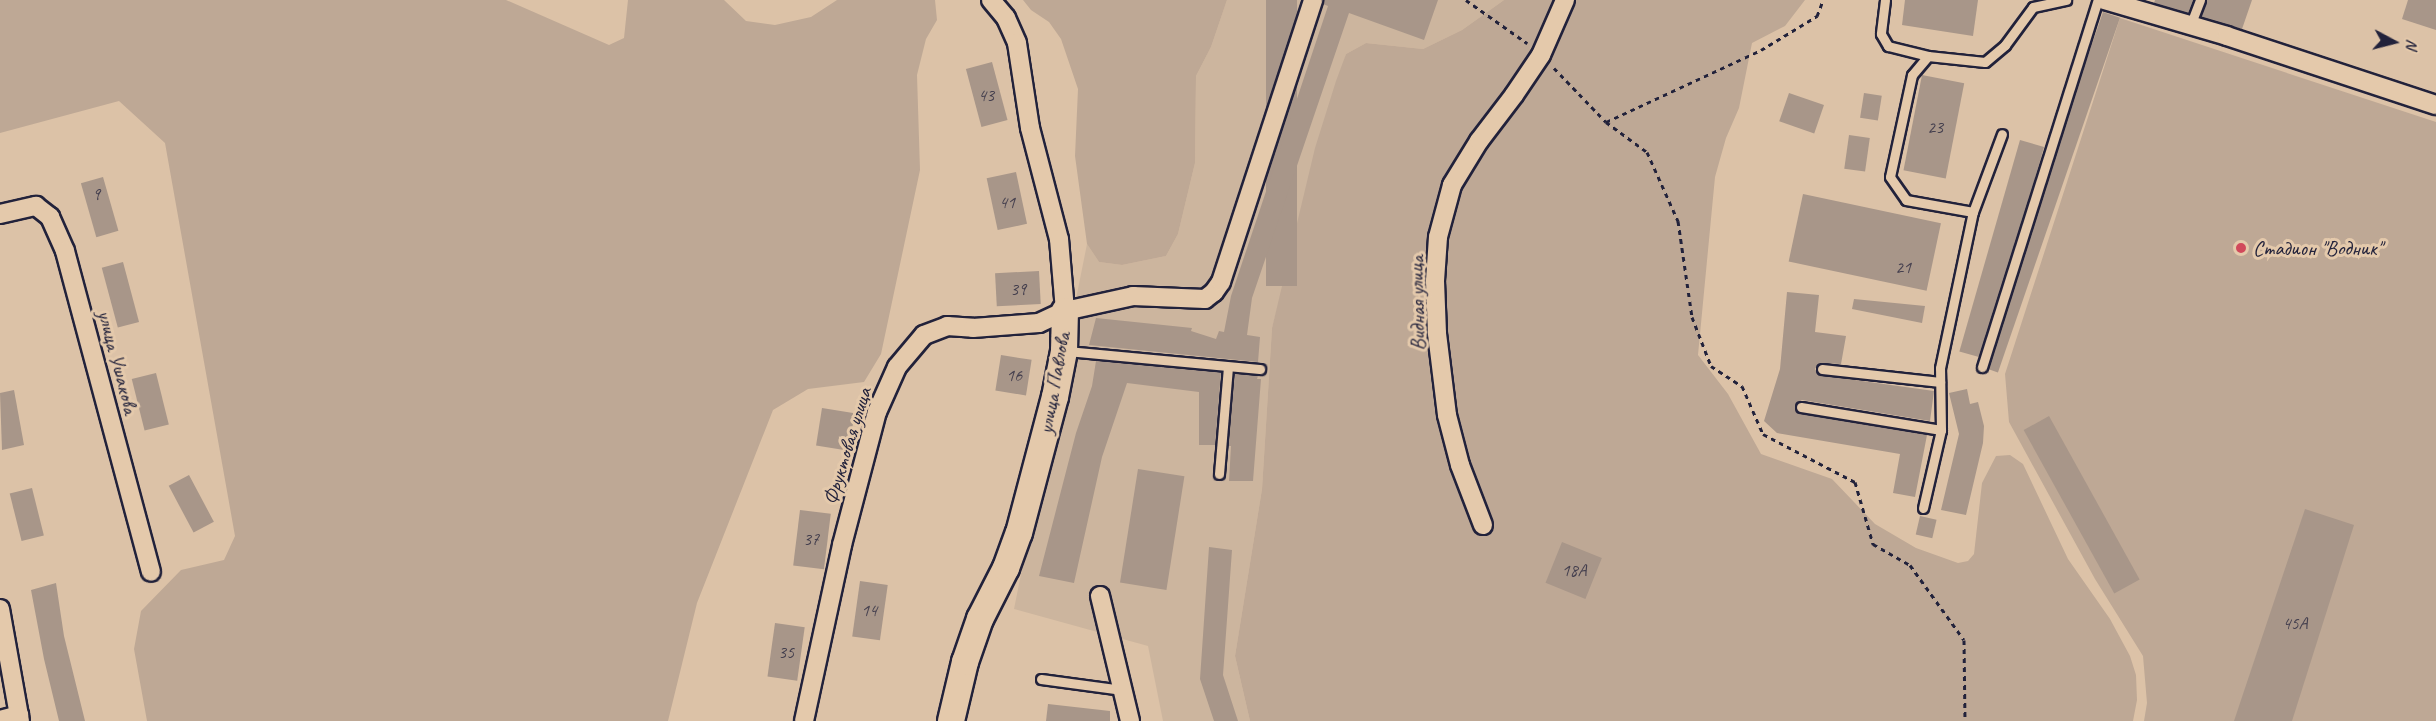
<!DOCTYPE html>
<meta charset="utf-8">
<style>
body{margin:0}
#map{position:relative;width:2436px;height:721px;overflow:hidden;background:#dcc2a7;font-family:Caveat,sans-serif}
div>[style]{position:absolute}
.built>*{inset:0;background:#ccb59e}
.green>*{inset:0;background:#bea895}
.building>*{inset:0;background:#a89689;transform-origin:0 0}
.path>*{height:3px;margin-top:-1.5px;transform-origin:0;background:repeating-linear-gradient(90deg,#22223b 0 4.5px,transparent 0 9px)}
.roads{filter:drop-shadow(2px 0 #22223b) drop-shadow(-2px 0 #22223b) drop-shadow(0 2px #22223b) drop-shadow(0 -2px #22223b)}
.lane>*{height:9px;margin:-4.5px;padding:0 4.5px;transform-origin:4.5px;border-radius:4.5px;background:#e4c9ab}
.street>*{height:18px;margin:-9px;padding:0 9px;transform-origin:9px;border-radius:9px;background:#e4c9ab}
.secondary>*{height:26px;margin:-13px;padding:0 13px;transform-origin:13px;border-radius:13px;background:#e4c9ab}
.dots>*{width:16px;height:16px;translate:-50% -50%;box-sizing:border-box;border:3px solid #e4c9ab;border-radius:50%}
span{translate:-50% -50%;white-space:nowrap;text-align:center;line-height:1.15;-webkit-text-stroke:6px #e4c9ab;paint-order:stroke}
.number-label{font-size:18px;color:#443f4e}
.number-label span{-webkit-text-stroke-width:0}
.poi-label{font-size:21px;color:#22223b}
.left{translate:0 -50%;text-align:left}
.street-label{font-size:21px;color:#22223b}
.north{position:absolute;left:2364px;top:12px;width:60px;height:60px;-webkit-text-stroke:4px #e4c9ab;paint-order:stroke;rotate:97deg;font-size:16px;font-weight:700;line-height:24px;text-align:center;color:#22223b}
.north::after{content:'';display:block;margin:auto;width:21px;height:27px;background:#22223b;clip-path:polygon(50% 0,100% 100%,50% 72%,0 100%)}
</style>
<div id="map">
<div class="built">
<i style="clip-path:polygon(1227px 0,1504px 0,1462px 30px,1423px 49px,1366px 43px,1346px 54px,1272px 328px,1262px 489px,1235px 656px,1250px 721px,1163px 721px,1148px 646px,1014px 609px,1087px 244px,1099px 262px,1122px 265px,1166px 256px,1178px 234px,1195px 163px,1196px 76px,1211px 47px)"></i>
</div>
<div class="green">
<i style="clip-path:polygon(0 0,506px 0,609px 45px,624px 38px,628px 0,724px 0,746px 21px,775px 25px,811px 17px,837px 0,935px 0,937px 20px,926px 39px,917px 75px,920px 170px,881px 354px,864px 382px,808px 389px,773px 410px,697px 603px,668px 721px,147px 721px,134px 649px,141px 611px,181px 570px,224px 560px,235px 536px,165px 143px,119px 101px,0 133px)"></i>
<i style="clip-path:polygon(1023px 0,1227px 0,1211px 47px,1196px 76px,1195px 163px,1178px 234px,1166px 256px,1122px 265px,1099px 262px,1087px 244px,1075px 156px,1078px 89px,1061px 39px,1049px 22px,1031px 10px)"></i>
<i style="clip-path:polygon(1504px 0,1805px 0,1785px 26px,1752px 43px,1739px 108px,1726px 138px,1715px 177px,1698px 355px,1728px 394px,1761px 454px,1832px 479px,1875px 524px,1916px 548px,1958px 563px,1968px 561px,1974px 554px,1982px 483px,1996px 456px,2010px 455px,2023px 464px,2068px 559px,2110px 619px,2130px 656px,2136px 675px,2137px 700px,2133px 721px,1250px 721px,1235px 656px,1262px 489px,1272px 328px,1315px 148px,1336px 81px,1346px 54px,1366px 43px,1423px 49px,1462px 30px)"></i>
<i style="clip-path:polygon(2120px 18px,2436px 122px,2436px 721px,2144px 721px,2147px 703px,2143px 656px,2095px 579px,2009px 422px,2005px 374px)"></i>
</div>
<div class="building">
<i style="left:1266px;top:0;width:31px;height:286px"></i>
<i style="clip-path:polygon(1324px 0,1438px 0,1424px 40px,1349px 13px,1252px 298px,1247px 335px,1260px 337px,1258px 362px,1089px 345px,1096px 318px,1192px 328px,1191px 331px,1216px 339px,1219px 331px,1224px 332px,1231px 296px,1328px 6px,1323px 4px)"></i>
<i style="clip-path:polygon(1905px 0,1978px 0,1973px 36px,1902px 25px)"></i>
<i style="clip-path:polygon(2155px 0,2193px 0,2188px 13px,2154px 3px)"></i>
<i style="clip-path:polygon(2207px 0,2252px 0,2242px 29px,2201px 17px)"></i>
<i style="clip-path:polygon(2408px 0,2436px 0,2436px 30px,2402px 19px)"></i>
<i style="left:2103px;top:12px;width:18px;height:375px;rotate:19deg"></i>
<i style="left:992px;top:62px;width:60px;height:27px;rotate:75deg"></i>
<i style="left:1922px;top:75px;width:43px;height:97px;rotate:11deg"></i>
<i style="left:1789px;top:93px;width:37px;height:30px;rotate:19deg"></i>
<i style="left:1864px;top:93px;width:18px;height:25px;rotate:9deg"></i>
<i style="left:1849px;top:135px;width:21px;height:34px;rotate:8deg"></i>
<i style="left:2020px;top:140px;width:25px;height:220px;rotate:16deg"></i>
<i style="left:1016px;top:172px;width:53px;height:30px;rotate:78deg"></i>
<i style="left:103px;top:177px;width:56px;height:23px;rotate:74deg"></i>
<i style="left:1803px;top:194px;width:141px;height:69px;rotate:12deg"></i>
<i style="left:123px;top:262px;width:62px;height:22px;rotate:75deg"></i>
<i style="left:1039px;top:271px;width:33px;height:44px;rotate:87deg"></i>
<i style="clip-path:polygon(1787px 292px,1819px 295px,1815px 332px,1846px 336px,1841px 364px,1819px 363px,1815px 369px,1819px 375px,1934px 391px,1930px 421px,1802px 400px,1795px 405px,1795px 410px,1800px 414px,1927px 435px,1915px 497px,1893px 493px,1900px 454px,1777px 433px,1764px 421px,1780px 369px)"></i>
<i style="clip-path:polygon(1854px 299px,1925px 306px,1922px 323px,1852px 309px)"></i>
<i style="left:1001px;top:355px;width:31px;height:36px;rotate:9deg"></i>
<i style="clip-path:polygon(1096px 361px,1221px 372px,1215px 445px,1199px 445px,1199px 392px,1127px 383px,1102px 457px,1074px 583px,1039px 576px,1076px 433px,1092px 386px)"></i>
<i style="left:156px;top:373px;width:53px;height:25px;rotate:76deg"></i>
<i style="clip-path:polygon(1234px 373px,1258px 376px,1257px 379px,1261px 379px,1253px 481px,1229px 481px,1231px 446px,1228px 446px)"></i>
<i style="clip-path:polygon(1967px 389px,1970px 404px,1978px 402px,1984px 426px,1983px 443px,1966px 515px,1941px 510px,1959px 434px,1949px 393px)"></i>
<i style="clip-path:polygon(14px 390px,24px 445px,2px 450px,0 393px)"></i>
<i style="left:822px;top:408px;width:33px;height:38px;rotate:9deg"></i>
<i style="left:2049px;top:416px;width:187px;height:29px;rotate:61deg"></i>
<i style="left:1138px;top:469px;width:47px;height:115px;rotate:9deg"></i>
<i style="left:189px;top:475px;width:53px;height:23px;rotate:62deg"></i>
<i style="left:32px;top:488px;width:49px;height:23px;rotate:76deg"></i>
<i style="clip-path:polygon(2305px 509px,2354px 525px,2292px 721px,2234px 721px)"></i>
<i style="left:800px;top:510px;width:31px;height:56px;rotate:7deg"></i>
<i style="left:1920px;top:516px;width:17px;height:19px;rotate:13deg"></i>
<i style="left:1562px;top:542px;width:43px;height:44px;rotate:22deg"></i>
<i style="clip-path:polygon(1209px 547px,1232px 550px,1223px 675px,1238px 721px,1214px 721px,1200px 679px)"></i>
<i style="left:860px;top:581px;width:28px;height:56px;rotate:8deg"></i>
<i style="clip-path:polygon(56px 583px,64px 636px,85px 721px,59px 721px,44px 659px,31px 590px)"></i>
<i style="left:775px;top:623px;width:30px;height:54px;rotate:8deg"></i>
<i style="clip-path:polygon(1048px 704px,1110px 711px,1110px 721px,1046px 721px)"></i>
</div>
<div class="path">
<i style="left:1466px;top:0;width:75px;rotate:35.2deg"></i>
<i style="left:1554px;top:68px;width:75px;rotate:46.1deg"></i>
<i style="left:1606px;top:122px;width:171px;rotate:-24.9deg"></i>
<i style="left:1761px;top:50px;width:66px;rotate:-31.3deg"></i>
<i style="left:1817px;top:16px;width:17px;rotate:-69deg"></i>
<i style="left:1606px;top:122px;width:51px;rotate:36.2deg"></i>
<i style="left:1647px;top:152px;width:76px;rotate:65.8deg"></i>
<i style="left:1678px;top:221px;width:97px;rotate:81.7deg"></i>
<i style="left:1692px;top:317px;width:53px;rotate:68.8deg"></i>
<i style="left:1711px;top:366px;width:37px;rotate:33deg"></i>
<i style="left:1742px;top:386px;width:52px;rotate:66.4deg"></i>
<i style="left:1763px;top:434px;width:104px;rotate:27.6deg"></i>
<i style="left:1855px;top:482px;width:65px;rotate:73.8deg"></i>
<i style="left:1873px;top:544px;width:43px;rotate:29.6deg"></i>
<i style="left:1910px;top:565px;width:92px;rotate:54.2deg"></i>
<i style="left:1964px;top:640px;width:81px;rotate:89.3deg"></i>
</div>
<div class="roads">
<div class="lane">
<i style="left:1885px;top:0;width:34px;rotate:97deg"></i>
<i style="left:1881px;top:34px;width:14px;rotate:60deg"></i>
<i style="left:1888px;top:46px;width:41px;rotate:14deg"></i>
<i style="left:1928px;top:56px;width:57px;rotate:6deg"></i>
<i style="left:1985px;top:62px;width:26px;rotate:-40deg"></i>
<i style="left:2005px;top:45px;width:47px;rotate:-53.6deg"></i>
<i style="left:2033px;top:7px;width:34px;rotate:-12deg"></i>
<i style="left:2190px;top:26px;width:28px;rotate:-69deg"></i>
<i style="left:1928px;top:56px;width:25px;rotate:130deg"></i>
<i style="left:1912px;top:75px;width:104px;rotate:102.2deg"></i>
<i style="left:1890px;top:177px;width:28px;rotate:55deg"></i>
<i style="left:1906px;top:200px;width:68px;rotate:10.2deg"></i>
<i style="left:1066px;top:351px;width:195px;rotate:5.3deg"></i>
<i style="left:1982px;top:367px;width:385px;rotate:-72.5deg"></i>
<i style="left:1822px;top:369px;width:119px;rotate:6.3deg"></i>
<i style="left:1801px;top:407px;width:142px;rotate:9.3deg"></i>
<i style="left:1219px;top:474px;width:107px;rotate:-85.2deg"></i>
<i style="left:1923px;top:508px;width:80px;rotate:-77deg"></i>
<i style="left:1941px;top:430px;width:62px;rotate:-90.9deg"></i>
<i style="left:1940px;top:368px;width:159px;rotate:-78.1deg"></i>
<i style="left:1973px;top:212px;width:83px;rotate:-69.6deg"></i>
<i style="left:1041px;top:679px;width:82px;rotate:7.7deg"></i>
</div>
<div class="street">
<i style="left:991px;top:0;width:23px;rotate:50deg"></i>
<i style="left:1006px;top:18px;width:27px;rotate:66deg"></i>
<i style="left:1017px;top:43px;width:86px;rotate:81.3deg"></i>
<i style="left:1030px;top:128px;width:115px;rotate:75.4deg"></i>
<i style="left:1059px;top:239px;width:72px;rotate:85.2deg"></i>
<i style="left:2104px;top:0;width:128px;rotate:16.3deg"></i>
<i style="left:2227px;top:36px;width:220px;rotate:18.3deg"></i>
<i style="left:0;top:214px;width:37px;rotate:-13deg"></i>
<i style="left:36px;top:206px;width:18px;rotate:38deg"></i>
<i style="left:50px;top:217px;width:37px;rotate:66deg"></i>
<i style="left:65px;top:251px;width:332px;rotate:75deg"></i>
<i style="left:1483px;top:525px;width:64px;rotate:-111deg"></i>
<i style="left:1460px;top:465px;width:52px;rotate:-104.6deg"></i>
<i style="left:1447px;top:415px;width:83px;rotate:-97deg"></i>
<i style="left:1437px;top:333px;width:52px;rotate:-92.2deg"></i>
<i style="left:1435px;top:281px;width:44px;rotate:-86.1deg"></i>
<i style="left:1438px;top:237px;width:54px;rotate:-74.9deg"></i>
<i style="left:1452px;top:185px;width:52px;rotate:-58.5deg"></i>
<i style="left:1479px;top:141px;width:58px;rotate:-52.7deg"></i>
<i style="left:1514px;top:95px;width:48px;rotate:-56deg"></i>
<i style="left:1541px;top:55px;width:60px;rotate:-66.4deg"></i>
<i style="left:1100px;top:596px;width:129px;rotate:76.5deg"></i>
<i style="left:0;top:609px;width:114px;rotate:79.9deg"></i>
<i style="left:0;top:720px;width:20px;rotate:-15deg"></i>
<i style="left:804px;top:721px;width:180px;rotate:-77.8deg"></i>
<i style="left:842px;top:545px;width:138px;rotate:-75.3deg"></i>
<i style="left:877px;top:412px;width:49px;rotate:-66deg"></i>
<i style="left:897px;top:367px;width:42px;rotate:-49.8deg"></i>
<i style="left:924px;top:335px;width:25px;rotate:-21deg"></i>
<i style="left:947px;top:326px;width:26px;rotate:4deg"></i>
<i style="left:973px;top:328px;width:66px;rotate:-4.3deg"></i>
<i style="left:1039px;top:323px;width:29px;rotate:-25deg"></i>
<i style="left:1065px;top:311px;width:70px;rotate:-12.4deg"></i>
<i style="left:1133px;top:296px;width:72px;rotate:2.4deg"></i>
<i style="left:1205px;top:299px;width:11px;rotate:-38deg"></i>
<i style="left:1214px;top:292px;width:12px;rotate:-55deg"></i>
<i style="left:1221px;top:282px;width:297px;rotate:-71.9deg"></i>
</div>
<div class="secondary">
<i style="left:951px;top:721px;width:61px;rotate:-76.7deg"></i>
<i style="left:965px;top:662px;width:46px;rotate:-70.8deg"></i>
<i style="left:980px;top:619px;width:57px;rotate:-63deg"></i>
<i style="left:1006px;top:568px;width:37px;rotate:-70deg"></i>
<i style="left:1019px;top:533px;width:141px;rotate:-75.2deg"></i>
<i style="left:1055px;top:397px;width:47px;rotate:-78.9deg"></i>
<i style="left:1064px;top:351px;width:40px;rotate:-88.6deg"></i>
</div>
</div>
<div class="dots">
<i style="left:2241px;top:248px;background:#d1495b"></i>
</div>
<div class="number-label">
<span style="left:986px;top:95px">43</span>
<span style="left:1935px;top:127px">23</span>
<span style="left:96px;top:194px">9</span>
<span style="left:1007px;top:202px">41</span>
<span style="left:1903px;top:267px">21</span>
<span style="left:1018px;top:289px">39</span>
<span style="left:1014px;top:375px">16</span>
<span style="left:811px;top:539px">37</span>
<span style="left:1574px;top:570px">18А</span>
<span style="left:869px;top:610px">14</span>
<span style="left:2295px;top:623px">45А</span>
<span style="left:786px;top:652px">35</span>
</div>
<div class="poi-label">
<span class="left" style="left:2253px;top:248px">Стадион "Водник"</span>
</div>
<div class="street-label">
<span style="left:1417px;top:303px;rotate:-91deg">Видная улица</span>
<span style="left:118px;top:362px;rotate:75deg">улица Ушакова</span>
<span style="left:1054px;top:383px;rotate:-80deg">улица Павлова</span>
<span style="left:847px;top:446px;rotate:-73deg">Фруктовая улица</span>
</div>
<div class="north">N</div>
</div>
